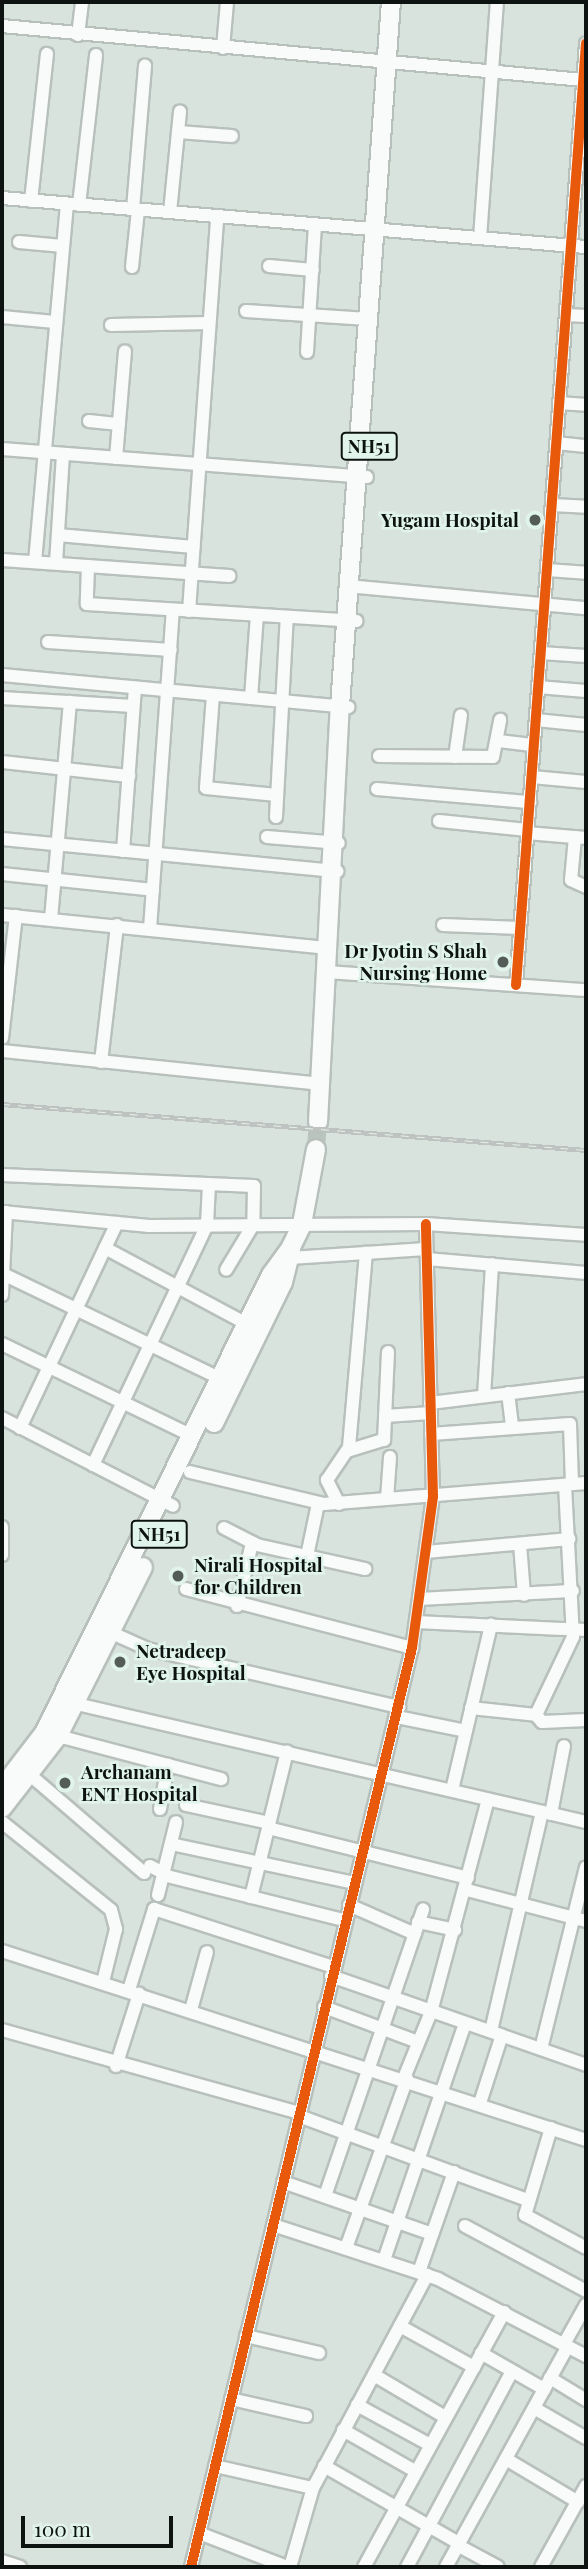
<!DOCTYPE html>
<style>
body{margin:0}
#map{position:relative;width:588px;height:2569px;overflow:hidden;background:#d8e3de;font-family:"Playfair Display",serif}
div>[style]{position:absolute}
.highway-tunnel>*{height:18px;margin-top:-9px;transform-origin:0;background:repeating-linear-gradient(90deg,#b9c4bf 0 18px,transparent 0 27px)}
.roads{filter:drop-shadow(2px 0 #b8c0bc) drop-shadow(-2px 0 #b8c0bc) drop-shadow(0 2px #b8c0bc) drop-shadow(0 -2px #b8c0bc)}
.minor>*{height:12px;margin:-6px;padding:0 6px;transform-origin:6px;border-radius:6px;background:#f9fbfa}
.highway>*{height:18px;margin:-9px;padding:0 9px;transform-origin:9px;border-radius:9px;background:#f9fbfa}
.rail>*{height:5px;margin-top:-2.5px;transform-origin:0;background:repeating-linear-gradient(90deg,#e1f4ec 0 8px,#bec2c0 0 16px);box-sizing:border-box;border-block:2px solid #bec2c0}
.cycleway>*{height:10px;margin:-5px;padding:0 5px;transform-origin:5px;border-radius:5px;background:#e8590c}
.dots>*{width:19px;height:19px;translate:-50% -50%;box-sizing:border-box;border:4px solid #e1f4ec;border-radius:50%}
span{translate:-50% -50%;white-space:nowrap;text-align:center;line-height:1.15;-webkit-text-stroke:5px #e1f4ec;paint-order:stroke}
.shield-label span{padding:2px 5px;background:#e1f4ec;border:2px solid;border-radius:5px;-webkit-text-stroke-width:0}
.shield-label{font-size:18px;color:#0c1310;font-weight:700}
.poi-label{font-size:19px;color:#0c1310;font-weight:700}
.right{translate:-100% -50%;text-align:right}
.left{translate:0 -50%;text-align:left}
.frame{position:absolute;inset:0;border:4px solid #0c1310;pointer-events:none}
.scale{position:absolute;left:21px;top:2516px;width:152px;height:32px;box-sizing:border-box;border:4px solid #0c1310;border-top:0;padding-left:9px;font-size:21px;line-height:24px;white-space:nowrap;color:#0c1310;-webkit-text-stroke:5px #e1f4ec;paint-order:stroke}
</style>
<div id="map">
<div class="highway-tunnel">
<i style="left:316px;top:1149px;width:27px;rotate:-86deg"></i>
</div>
<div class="roads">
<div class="minor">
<i style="left:2px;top:26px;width:584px;rotate:5.31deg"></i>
<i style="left:78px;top:35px;width:33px;rotate:-83deg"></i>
<i style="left:223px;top:48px;width:46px;rotate:-85deg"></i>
<i style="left:178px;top:132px;width:54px;rotate:4.2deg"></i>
<i style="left:2px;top:198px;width:586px;rotate:4.8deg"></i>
<i style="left:31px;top:201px;width:148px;rotate:-83.8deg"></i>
<i style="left:79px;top:205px;width:151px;rotate:-83.5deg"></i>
<i style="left:133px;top:209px;width:144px;rotate:-85.2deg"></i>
<i style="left:170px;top:212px;width:101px;rotate:-84.3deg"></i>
<i style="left:480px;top:238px;width:237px;rotate:-85.9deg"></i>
<i style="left:19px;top:242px;width:44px;rotate:5.2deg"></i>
<i style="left:269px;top:266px;width:44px;rotate:5.2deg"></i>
<i style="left:132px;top:267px;width:57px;rotate:-84deg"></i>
<i style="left:246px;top:311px;width:122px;rotate:3.8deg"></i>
<i style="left:566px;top:315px;width:20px;rotate:3deg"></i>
<i style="left:2px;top:317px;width:53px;rotate:5.4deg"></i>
<i style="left:111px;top:325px;width:98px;rotate:-1.2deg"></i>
<i style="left:307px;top:352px;width:127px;rotate:-86.4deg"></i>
<i style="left:559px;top:403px;width:27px;rotate:4deg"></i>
<i style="left:89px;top:421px;width:30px;rotate:6deg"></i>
<i style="left:556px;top:443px;width:30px;rotate:6deg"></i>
<i style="left:2px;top:449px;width:366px;rotate:4.4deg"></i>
<i style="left:116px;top:458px;width:107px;rotate:-85.2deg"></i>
<i style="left:552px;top:505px;width:34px;rotate:3deg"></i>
<i style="left:58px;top:535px;width:136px;rotate:5.1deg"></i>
<i style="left:2px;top:560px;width:228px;rotate:4deg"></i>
<i style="left:35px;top:562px;width:359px;rotate:-84.9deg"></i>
<i style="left:56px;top:563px;width:109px;rotate:-86.3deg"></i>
<i style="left:88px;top:566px;width:38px;rotate:92deg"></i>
<i style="left:87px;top:604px;width:270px;rotate:3.6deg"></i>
<i style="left:547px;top:570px;width:39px;rotate:4deg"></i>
<i style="left:358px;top:587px;width:229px;rotate:5.3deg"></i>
<i style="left:189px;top:611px;width:396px;rotate:-85.9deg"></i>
<i style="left:48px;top:642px;width:123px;rotate:3.7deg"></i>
<i style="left:541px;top:653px;width:45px;rotate:3.8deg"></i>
<i style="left:2px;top:675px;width:348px;rotate:5.3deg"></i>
<i style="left:538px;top:687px;width:48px;rotate:4.8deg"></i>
<i style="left:213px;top:695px;width:93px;rotate:94.3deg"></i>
<i style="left:206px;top:788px;width:71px;rotate:5.6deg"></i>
<i style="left:2px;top:698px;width:131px;rotate:3.5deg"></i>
<i style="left:251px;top:698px;width:83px;rotate:-85.9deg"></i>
<i style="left:536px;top:720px;width:50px;rotate:5.7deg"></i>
<i style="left:499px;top:741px;width:35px;rotate:7deg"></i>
<i style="left:379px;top:756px;width:114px;rotate:0.5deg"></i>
<i style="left:493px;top:757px;width:38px;rotate:-79deg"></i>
<i style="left:455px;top:757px;width:42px;rotate:-81.9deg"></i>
<i style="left:2px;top:762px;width:128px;rotate:6.3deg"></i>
<i style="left:532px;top:777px;width:54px;rotate:5.3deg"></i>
<i style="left:377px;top:789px;width:154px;rotate:4.9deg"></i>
<i style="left:276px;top:817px;width:200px;rotate:-86.9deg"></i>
<i style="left:439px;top:821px;width:89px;rotate:5.8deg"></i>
<i style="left:527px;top:833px;width:59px;rotate:4.8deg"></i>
<i style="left:267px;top:837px;width:72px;rotate:4.8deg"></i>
<i style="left:575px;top:837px;width:43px;rotate:95.3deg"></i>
<i style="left:571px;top:880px;width:17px;rotate:25deg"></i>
<i style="left:2px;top:839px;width:337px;rotate:5.5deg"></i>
<i style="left:123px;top:851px;width:164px;rotate:-85.8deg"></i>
<i style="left:2px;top:874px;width:152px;rotate:6deg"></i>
<i style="left:2px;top:915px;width:328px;rotate:5.8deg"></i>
<i style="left:51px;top:919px;width:218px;rotate:-85deg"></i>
<i style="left:443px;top:925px;width:77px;rotate:2.2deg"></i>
<i style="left:150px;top:929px;width:320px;rotate:-85.9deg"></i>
<i style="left:326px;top:972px;width:261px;rotate:4deg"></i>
<i style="left:516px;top:985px;width:944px;rotate:-85.75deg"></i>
<i style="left:2px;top:1038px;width:123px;rotate:-83.5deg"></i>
<i style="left:2px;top:1051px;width:320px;rotate:5.9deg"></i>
<i style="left:101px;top:1062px;width:138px;rotate:-83.3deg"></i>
<i style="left:2px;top:1175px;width:252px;rotate:2.5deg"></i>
<i style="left:254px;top:1186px;width:39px;rotate:91deg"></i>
<i style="left:253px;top:1225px;width:52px;rotate:121deg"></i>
<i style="left:2px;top:1212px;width:148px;rotate:5.4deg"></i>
<i style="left:149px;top:1226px;width:277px;rotate:-0.4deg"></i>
<i style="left:426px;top:1224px;width:160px;rotate:3.9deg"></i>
<i style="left:105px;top:1248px;width:161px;rotate:28.2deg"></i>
<i style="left:290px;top:1258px;width:136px;rotate:-3.8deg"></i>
<i style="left:427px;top:1259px;width:160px;rotate:5deg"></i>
<i style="left:3px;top:1274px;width:242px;rotate:25.7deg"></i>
<i style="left:2px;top:1295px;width:83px;rotate:-87.2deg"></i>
<i style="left:2px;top:1344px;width:213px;rotate:25.8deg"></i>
<i style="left:508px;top:1393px;width:35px;rotate:83deg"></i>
<i style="left:484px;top:1396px;width:132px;rotate:-86.5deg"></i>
<i style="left:430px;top:1403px;width:157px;rotate:-6.9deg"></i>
<i style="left:385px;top:1416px;width:46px;rotate:-3.7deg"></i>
<i style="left:2px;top:1418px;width:192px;rotate:27.2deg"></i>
<i style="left:20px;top:1428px;width:227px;rotate:-64.7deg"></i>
<i style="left:431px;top:1434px;width:139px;rotate:-4.1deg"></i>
<i style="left:570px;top:1424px;width:60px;rotate:88.1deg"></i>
<i style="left:347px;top:1451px;width:39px;rotate:-17deg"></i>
<i style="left:384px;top:1440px;width:88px;rotate:-87.4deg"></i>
<i style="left:93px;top:1465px;width:266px;rotate:-64.6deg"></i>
<i style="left:207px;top:1225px;width:41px;rotate:-87.2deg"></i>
<i style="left:190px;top:1472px;width:138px;rotate:13.4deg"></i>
<i style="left:324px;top:1504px;width:263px;rotate:-4.6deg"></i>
<i style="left:565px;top:1485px;width:152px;rotate:87deg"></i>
<i style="left:573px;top:1637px;width:86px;rotate:115.4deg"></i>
<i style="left:536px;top:1715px;width:9px;rotate:49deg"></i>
<i style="left:542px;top:1722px;width:44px;rotate:-2.6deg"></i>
<i style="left:387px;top:1499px;width:42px;rotate:-85.9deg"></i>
<i style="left:339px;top:1504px;width:27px;rotate:-117deg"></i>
<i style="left:327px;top:1480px;width:40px;rotate:-56deg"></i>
<i style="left:349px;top:1447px;width:195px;rotate:-85deg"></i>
<i style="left:2px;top:1527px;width:28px;rotate:90deg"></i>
<i style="left:224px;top:1528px;width:37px;rotate:27deg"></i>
<i style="left:257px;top:1545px;width:111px;rotate:12.5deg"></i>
<i style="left:520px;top:1544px;width:51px;rotate:85.5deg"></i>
<i style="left:426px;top:1552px;width:144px;rotate:-5.2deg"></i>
<i style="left:307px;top:1556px;width:53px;rotate:-78.1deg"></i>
<i style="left:186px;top:1589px;width:234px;rotate:14.6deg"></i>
<i style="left:419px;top:1599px;width:154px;rotate:-3deg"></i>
<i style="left:237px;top:1606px;width:65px;rotate:-76.6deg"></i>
<i style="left:416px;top:1622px;width:170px;rotate:2.7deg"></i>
<i style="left:103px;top:1629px;width:49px;rotate:24deg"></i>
<i style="left:148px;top:1649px;width:258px;rotate:13deg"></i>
<i style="left:68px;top:1702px;width:532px;rotate:13.04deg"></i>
<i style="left:471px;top:1708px;width:65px;rotate:6.1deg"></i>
<i style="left:397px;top:1717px;width:70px;rotate:11.5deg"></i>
<i style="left:58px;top:1736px;width:169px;rotate:14.8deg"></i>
<i style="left:29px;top:1774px;width:152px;rotate:40.7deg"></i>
<i style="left:452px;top:1790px;width:170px;rotate:-76.7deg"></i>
<i style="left:186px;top:1805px;width:85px;rotate:12.2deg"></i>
<i style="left:160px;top:1809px;width:45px;rotate:-79.7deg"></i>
<i style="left:551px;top:1814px;width:69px;rotate:-79.2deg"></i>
<i style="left:2px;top:1822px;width:140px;rotate:38.9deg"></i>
<i style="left:111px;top:1910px;width:20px;rotate:75deg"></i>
<i style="left:116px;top:1929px;width:55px;rotate:103.8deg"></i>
<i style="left:268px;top:1828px;width:206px;rotate:14deg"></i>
<i style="left:171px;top:1844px;width:187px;rotate:12deg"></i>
<i style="left:150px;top:1866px;width:15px;rotate:28deg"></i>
<i style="left:163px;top:1875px;width:187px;rotate:14deg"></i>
<i style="left:467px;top:1890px;width:123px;rotate:14.6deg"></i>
<i style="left:158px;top:1895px;width:75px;rotate:-76.1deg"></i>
<i style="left:251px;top:1897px;width:150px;rotate:-76.1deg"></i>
<i style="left:349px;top:1905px;width:72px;rotate:23.7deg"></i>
<i style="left:418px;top:1922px;width:38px;rotate:12deg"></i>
<i style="left:2px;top:1951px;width:614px;rotate:17.93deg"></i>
<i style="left:331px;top:1976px;width:270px;rotate:19.2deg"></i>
<i style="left:129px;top:1990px;width:85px;rotate:-72.8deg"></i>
<i style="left:154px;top:1909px;width:189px;rotate:17.9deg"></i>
<i style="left:324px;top:2007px;width:100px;rotate:20.4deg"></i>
<i style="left:191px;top:2010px;width:60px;rotate:-74.6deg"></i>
<i style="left:2px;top:2030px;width:308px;rotate:15.6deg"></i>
<i style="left:491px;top:2031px;width:225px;rotate:-76.9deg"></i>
<i style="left:541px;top:2049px;width:187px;rotate:-76.1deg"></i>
<i style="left:116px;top:2066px;width:76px;rotate:-72.3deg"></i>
<i style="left:404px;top:2078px;width:71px;rotate:-67.8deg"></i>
<i style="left:431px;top:2012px;width:220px;rotate:-75deg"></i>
<i style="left:480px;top:2103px;width:71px;rotate:-72.1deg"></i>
<i style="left:299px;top:2116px;width:243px;rotate:20.2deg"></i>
<i style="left:551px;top:2128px;width:91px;rotate:106.6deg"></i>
<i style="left:525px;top:2215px;width:69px;rotate:28.4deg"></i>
<i style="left:283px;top:2182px;width:158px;rotate:19.2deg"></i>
<i style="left:325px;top:2196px;width:303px;rotate:-71.1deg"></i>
<i style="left:273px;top:2225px;width:174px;rotate:18.1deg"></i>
<i style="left:438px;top:2279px;width:167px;rotate:27.5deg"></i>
<i style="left:465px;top:2226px;width:137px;rotate:28.2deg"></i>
<i style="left:346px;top:2248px;width:180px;rotate:-70.2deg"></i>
<i style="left:384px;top:2260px;width:250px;rotate:-71.1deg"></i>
<i style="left:419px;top:2272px;width:106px;rotate:-70.7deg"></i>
<i style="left:400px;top:2326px;width:85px;rotate:29deg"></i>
<i style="left:246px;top:2336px;width:75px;rotate:13.1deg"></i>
<i style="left:564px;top:2344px;width:45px;rotate:-60.6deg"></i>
<i style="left:481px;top:2353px;width:73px;rotate:29.7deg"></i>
<i style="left:374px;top:2375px;width:82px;rotate:30.6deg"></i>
<i style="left:550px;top:2378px;width:42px;rotate:31.4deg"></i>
<i style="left:231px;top:2399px;width:77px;rotate:12.8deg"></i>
<i style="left:357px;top:2405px;width:83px;rotate:28.7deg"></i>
<i style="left:534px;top:2408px;width:60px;rotate:30deg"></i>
<i style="left:343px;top:2430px;width:83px;rotate:29.7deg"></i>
<i style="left:506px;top:2459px;width:84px;rotate:30.8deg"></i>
<i style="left:215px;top:2466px;width:100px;rotate:12.7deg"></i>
<i style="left:324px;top:2466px;width:157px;rotate:29.8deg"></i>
<i style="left:199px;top:2533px;width:94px;rotate:21.1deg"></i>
<i style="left:459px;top:2546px;width:44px;rotate:28.3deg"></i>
<i style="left:2px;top:2561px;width:19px;rotate:18deg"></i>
<i style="left:191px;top:2567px;width:945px;rotate:-76.48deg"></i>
<i style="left:412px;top:1648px;width:153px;rotate:-82.1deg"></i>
<i style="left:433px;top:1496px;width:272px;rotate:-91.5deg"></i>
<i style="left:290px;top:2567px;width:82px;rotate:-73.8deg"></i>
<i style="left:313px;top:2488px;width:242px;rotate:-61.8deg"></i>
<i style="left:364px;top:2567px;width:291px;rotate:-61.2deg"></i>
<i style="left:407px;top:2567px;width:222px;rotate:-61.8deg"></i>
<i style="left:446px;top:2567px;width:252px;rotate:-61.1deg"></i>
<i style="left:541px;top:2567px;width:93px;rotate:-60.9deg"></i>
</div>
<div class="highway">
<i style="left:318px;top:1122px;width:417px;rotate:-87deg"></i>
<i style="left:340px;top:706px;width:706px;rotate:-85.86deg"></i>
<i style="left:214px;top:1423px;width:157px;rotate:-63.9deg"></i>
<i style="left:283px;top:1282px;width:32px;rotate:-76deg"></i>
<i style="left:2px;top:1788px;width:69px;rotate:-52.6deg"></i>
<i style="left:44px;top:1733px;width:511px;rotate:-63.64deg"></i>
<i style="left:271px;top:1275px;width:34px;rotate:-54deg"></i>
<i style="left:291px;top:1247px;width:25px;rotate:-64deg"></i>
<i style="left:302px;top:1224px;width:76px;rotate:-79.4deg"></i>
<i style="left:2px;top:1808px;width:91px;rotate:-52.1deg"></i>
<i style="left:58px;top:1736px;width:189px;rotate:-63.3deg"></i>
</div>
</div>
<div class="rail">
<i style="left:2px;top:1104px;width:586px;rotate:4.5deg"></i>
</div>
<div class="cycleway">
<i style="left:516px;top:985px;width:944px;rotate:-85.75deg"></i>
<i style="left:191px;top:2567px;width:945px;rotate:-76.48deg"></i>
<i style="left:412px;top:1648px;width:153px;rotate:-82.1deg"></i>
<i style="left:433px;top:1496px;width:272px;rotate:-91.5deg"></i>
</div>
<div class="dots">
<i style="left:535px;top:520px;background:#535c58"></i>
<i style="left:503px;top:962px;background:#535c58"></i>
<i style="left:178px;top:1576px;background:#535c58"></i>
<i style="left:120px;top:1662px;background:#535c58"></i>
<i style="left:65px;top:1783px;background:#535c58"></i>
</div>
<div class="shield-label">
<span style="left:369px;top:446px">NH51</span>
<span style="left:159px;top:1534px">NH51</span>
</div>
<div class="poi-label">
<span class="right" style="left:519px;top:520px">Yugam Hospital</span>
<span class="right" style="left:487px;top:962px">Dr Jyotin S Shah<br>Nursing Home</span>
<span class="left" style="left:194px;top:1576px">Nirali Hospital<br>for Children</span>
<span class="left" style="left:136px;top:1662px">Netradeep<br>Eye Hospital</span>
<span class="left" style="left:81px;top:1783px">Archanam<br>ENT Hospital</span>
</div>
<div class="frame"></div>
<div class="scale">100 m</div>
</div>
